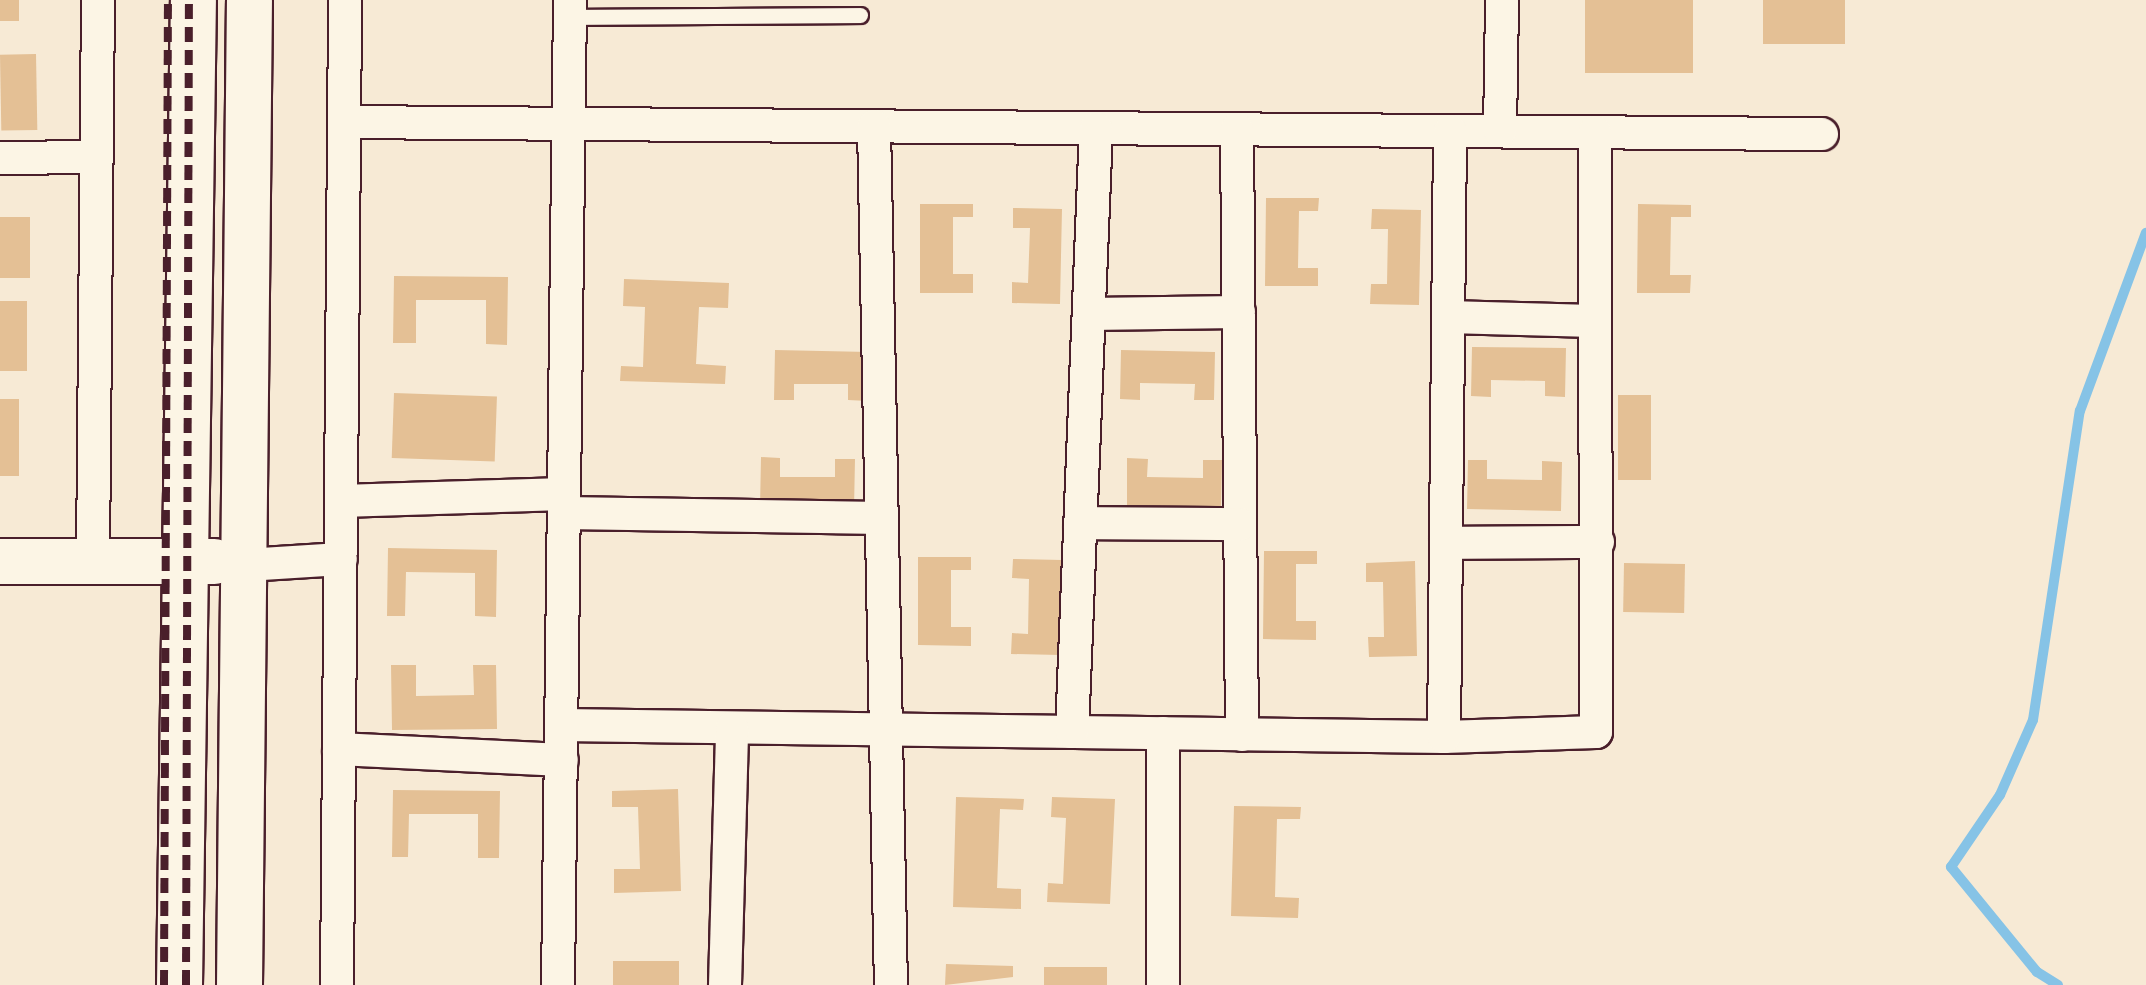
<!DOCTYPE html>
<style>
body{margin:0}
#map{position:relative;width:2146px;height:985px;overflow:hidden;background:#f7ead5;font-family:Mali,sans-serif}
div>[style]{position:absolute}
.stream>*{height:10px;margin:-5px;padding:0 5px;transform-origin:5px;border-radius:5px;background:#86c3e6}
.building>*{inset:0;background:#e4c095;transform-origin:0 0}
.roads{filter:drop-shadow(2px 0 #4a1f2b) drop-shadow(-2px 0 #4a1f2b) drop-shadow(0 2px #4a1f2b) drop-shadow(0 -2px #4a1f2b)}
.service>*{height:15px;margin:-7.5px;padding:0 7.5px;transform-origin:7.5px;border-radius:7.5px;background:#fcf5e5}
.minor>*{height:32px;margin:-16px;padding:0 16px;transform-origin:16px;border-radius:16px;background:#fcf5e5}
.secondary>*{height:45px;margin:-22.5px;padding:0 22.5px;transform-origin:22.5px;border-radius:22.5px;background:#fcf5e5}
.rail>*{height:8px;margin-top:-4px;transform-origin:0;background:repeating-linear-gradient(90deg,#4a1f2b 0 15px,transparent 0 23px)}
span{translate:-50% -50%;white-space:nowrap;text-align:center;line-height:1.15;-webkit-text-stroke:9px #fcf5e5;paint-order:stroke}
</style>
<div id="map">
<div class="stream">
<i style="left:2058px;top:985px;width:25px;rotate:-148deg"></i>
<i style="left:2037px;top:972px;width:136px;rotate:-129.3deg"></i>
<i style="left:1951px;top:867px;width:87px;rotate:-55.8deg"></i>
<i style="left:2000px;top:795px;width:82px;rotate:-66.3deg"></i>
<i style="left:2033px;top:720px;width:313px;rotate:-81.4deg"></i>
<i style="left:2080px;top:411px;width:190px;rotate:-69.7deg"></i>
</div>
<div class="building">
<i style="left:0;top:0;width:19px;height:21px"></i>
<i style="left:1585px;top:0;width:108px;height:73px"></i>
<i style="left:1763px;top:0;width:82px;height:44px"></i>
<i style="left:36px;top:54px;width:76px;height:36px;rotate:89deg"></i>
<i style="clip-path:polygon(1266px 198px,1319px 198px,1318px 211px,1299px 211px,1298px 268px,1318px 268px,1318px 286px,1265px 286px)"></i>
<i style="clip-path:polygon(920px 204px,973px 204px,973px 217px,953px 217px,953px 274px,973px 274px,973px 293px,920px 293px)"></i>
<i style="clip-path:polygon(1638px 204px,1691px 205px,1691px 217px,1671px 217px,1670px 275px,1691px 275px,1690px 293px,1637px 293px)"></i>
<i style="clip-path:polygon(1013px 208px,1062px 209px,1060px 304px,1012px 303px,1012px 282px,1028px 283px,1030px 228px,1013px 228px)"></i>
<i style="clip-path:polygon(1372px 209px,1421px 210px,1419px 305px,1370px 304px,1371px 284px,1387px 284px,1388px 229px,1371px 229px)"></i>
<i style="left:0;top:217px;width:30px;height:61px"></i>
<i style="clip-path:polygon(394px 276px,508px 277px,507px 345px,486px 344px,486px 300px,416px 300px,416px 343px,393px 343px)"></i>
<i style="clip-path:polygon(624px 279px,729px 283px,728px 308px,699px 307px,696px 364px,726px 366px,725px 384px,620px 381px,621px 366px,643px 367px,645px 307px,623px 306px)"></i>
<i style="left:0;top:301px;width:27px;height:70px"></i>
<i style="clip-path:polygon(1472px 347px,1566px 348px,1565px 397px,1545px 396px,1545px 381px,1491px 380px,1491px 397px,1471px 396px)"></i>
<i style="clip-path:polygon(775px 350px,869px 352px,868px 401px,848px 400px,848px 384px,794px 384px,794px 400px,774px 400px)"></i>
<i style="clip-path:polygon(1121px 350px,1215px 352px,1214px 400px,1194px 400px,1195px 384px,1140px 383px,1140px 400px,1120px 399px)"></i>
<i style="left:394px;top:393px;width:103px;height:65px;rotate:2deg"></i>
<i style="left:1618px;top:395px;width:33px;height:85px"></i>
<i style="left:0;top:399px;width:19px;height:77px"></i>
<i style="clip-path:polygon(761px 457px,780px 458px,780px 477px,835px 477px,835px 459px,855px 459px,854px 509px,760px 507px)"></i>
<i style="clip-path:polygon(1127px 458px,1148px 459px,1147px 477px,1203px 478px,1203px 460px,1222px 460px,1221px 510px,1127px 508px)"></i>
<i style="clip-path:polygon(1468px 460px,1487px 460px,1487px 479px,1542px 480px,1542px 461px,1562px 462px,1561px 511px,1467px 509px)"></i>
<i style="clip-path:polygon(388px 548px,497px 550px,496px 617px,475px 616px,475px 573px,406px 572px,405px 616px,387px 616px)"></i>
<i style="clip-path:polygon(1264px 551px,1317px 551px,1317px 564px,1296px 564px,1296px 621px,1316px 621px,1316px 640px,1263px 639px)"></i>
<i style="clip-path:polygon(918px 557px,971px 557px,971px 570px,951px 570px,951px 627px,971px 627px,971px 646px,918px 645px)"></i>
<i style="clip-path:polygon(1013px 559px,1062px 560px,1060px 655px,1011px 654px,1012px 633px,1028px 634px,1029px 579px,1012px 578px)"></i>
<i style="clip-path:polygon(1415px 561px,1417px 656px,1369px 657px,1368px 637px,1384px 637px,1383px 582px,1366px 582px,1366px 563px)"></i>
<i style="left:1624px;top:563px;width:61px;height:49px;rotate:1deg"></i>
<i style="clip-path:polygon(391px 665px,416px 665px,416px 696px,474px 695px,473px 665px,496px 665px,497px 729px,392px 730px)"></i>
<i style="clip-path:polygon(678px 789px,681px 891px,614px 893px,614px 869px,640px 869px,638px 807px,612px 807px,612px 791px)"></i>
<i style="clip-path:polygon(393px 790px,500px 791px,499px 858px,478px 858px,478px 814px,409px 814px,408px 857px,392px 857px)"></i>
<i style="clip-path:polygon(956px 797px,1024px 799px,1023px 810px,1000px 809px,997px 888px,1021px 889px,1021px 909px,953px 907px)"></i>
<i style="clip-path:polygon(1052px 797px,1115px 799px,1110px 904px,1047px 902px,1048px 883px,1063px 884px,1066px 818px,1051px 817px)"></i>
<i style="clip-path:polygon(1234px 806px,1301px 807px,1300px 819px,1277px 819px,1275px 897px,1299px 898px,1298px 918px,1231px 916px)"></i>
<i style="left:679px;top:961px;width:24px;height:66px;rotate:90deg"></i>
<i style="clip-path:polygon(946px 964px,1013px 966px,1013px 977px,945px 985px)"></i>
<i style="left:1044px;top:967px;width:63px;height:18px"></i>
</div>
<div class="roads">
<div class="service">
<i style="left:570px;top:17px;width:290px;rotate:-0.4deg"></i>
</div>
<div class="minor">
<i style="left:344px;top:122px;width:1478px;rotate:0.47deg"></i>
<i style="left:874px;top:126px;width:859px;rotate:88.87deg"></i>
<i style="left:1237px;top:129px;width:606px;rotate:89.53deg"></i>
<i style="left:1500px;top:131px;width:131px;rotate:-89.1deg"></i>
<i style="left:0;top:158px;width:96px;rotate:-0.6deg"></i>
<i style="left:1089px;top:314px;width:150px;rotate:-0.8deg"></i>
<i style="left:1448px;top:317px;width:144px;rotate:1.6deg"></i>
<i style="left:341px;top:501px;width:223px;rotate:-1.8deg"></i>
<i style="left:565px;top:513px;width:317px;rotate:0.9deg"></i>
<i style="left:1080px;top:523px;width:160px;rotate:0.4deg"></i>
<i style="left:1446px;top:543px;width:152px;rotate:-0.4deg"></i>
<i style="left:93px;top:559px;width:559px;rotate:-89.49deg"></i>
<i style="left:246px;top:565px;width:95px;rotate:-3.6deg"></i>
<i style="left:562px;top:725px;width:882px;rotate:0.78deg"></i>
<i style="left:1444px;top:737px;width:152px;rotate:-1.9deg"></i>
<i style="left:1596px;top:732px;width:600px;rotate:-90.1deg"></i>
<i style="left:1072px;top:732px;width:604px;rotate:-87.72deg"></i>
<i style="left:1163px;top:733px;width:252px;rotate:90deg"></i>
<i style="left:1444px;top:737px;width:606px;rotate:-89.43deg"></i>
<i style="left:339px;top:749px;width:223px;rotate:2.8deg"></i>
<i style="left:337px;top:985px;width:985px;rotate:-89.53deg"></i>
<i style="left:558px;top:985px;width:985px;rotate:-89.3deg"></i>
<i style="left:725px;top:985px;width:257px;rotate:-88.4deg"></i>
</div>
<div class="secondary">
<i style="left:0;top:561px;width:214px"></i>
<i style="left:179px;top:985px;width:985px;rotate:-89.19deg"></i>
<i style="left:239px;top:985px;width:985px;rotate:-89.42deg"></i>
</div>
</div>
<div class="rail">
<i style="left:164px;top:985px;width:985px;rotate:-89.77deg"></i>
<i style="left:186px;top:985px;width:985px;rotate:-89.83deg"></i>
</div>
</div>
